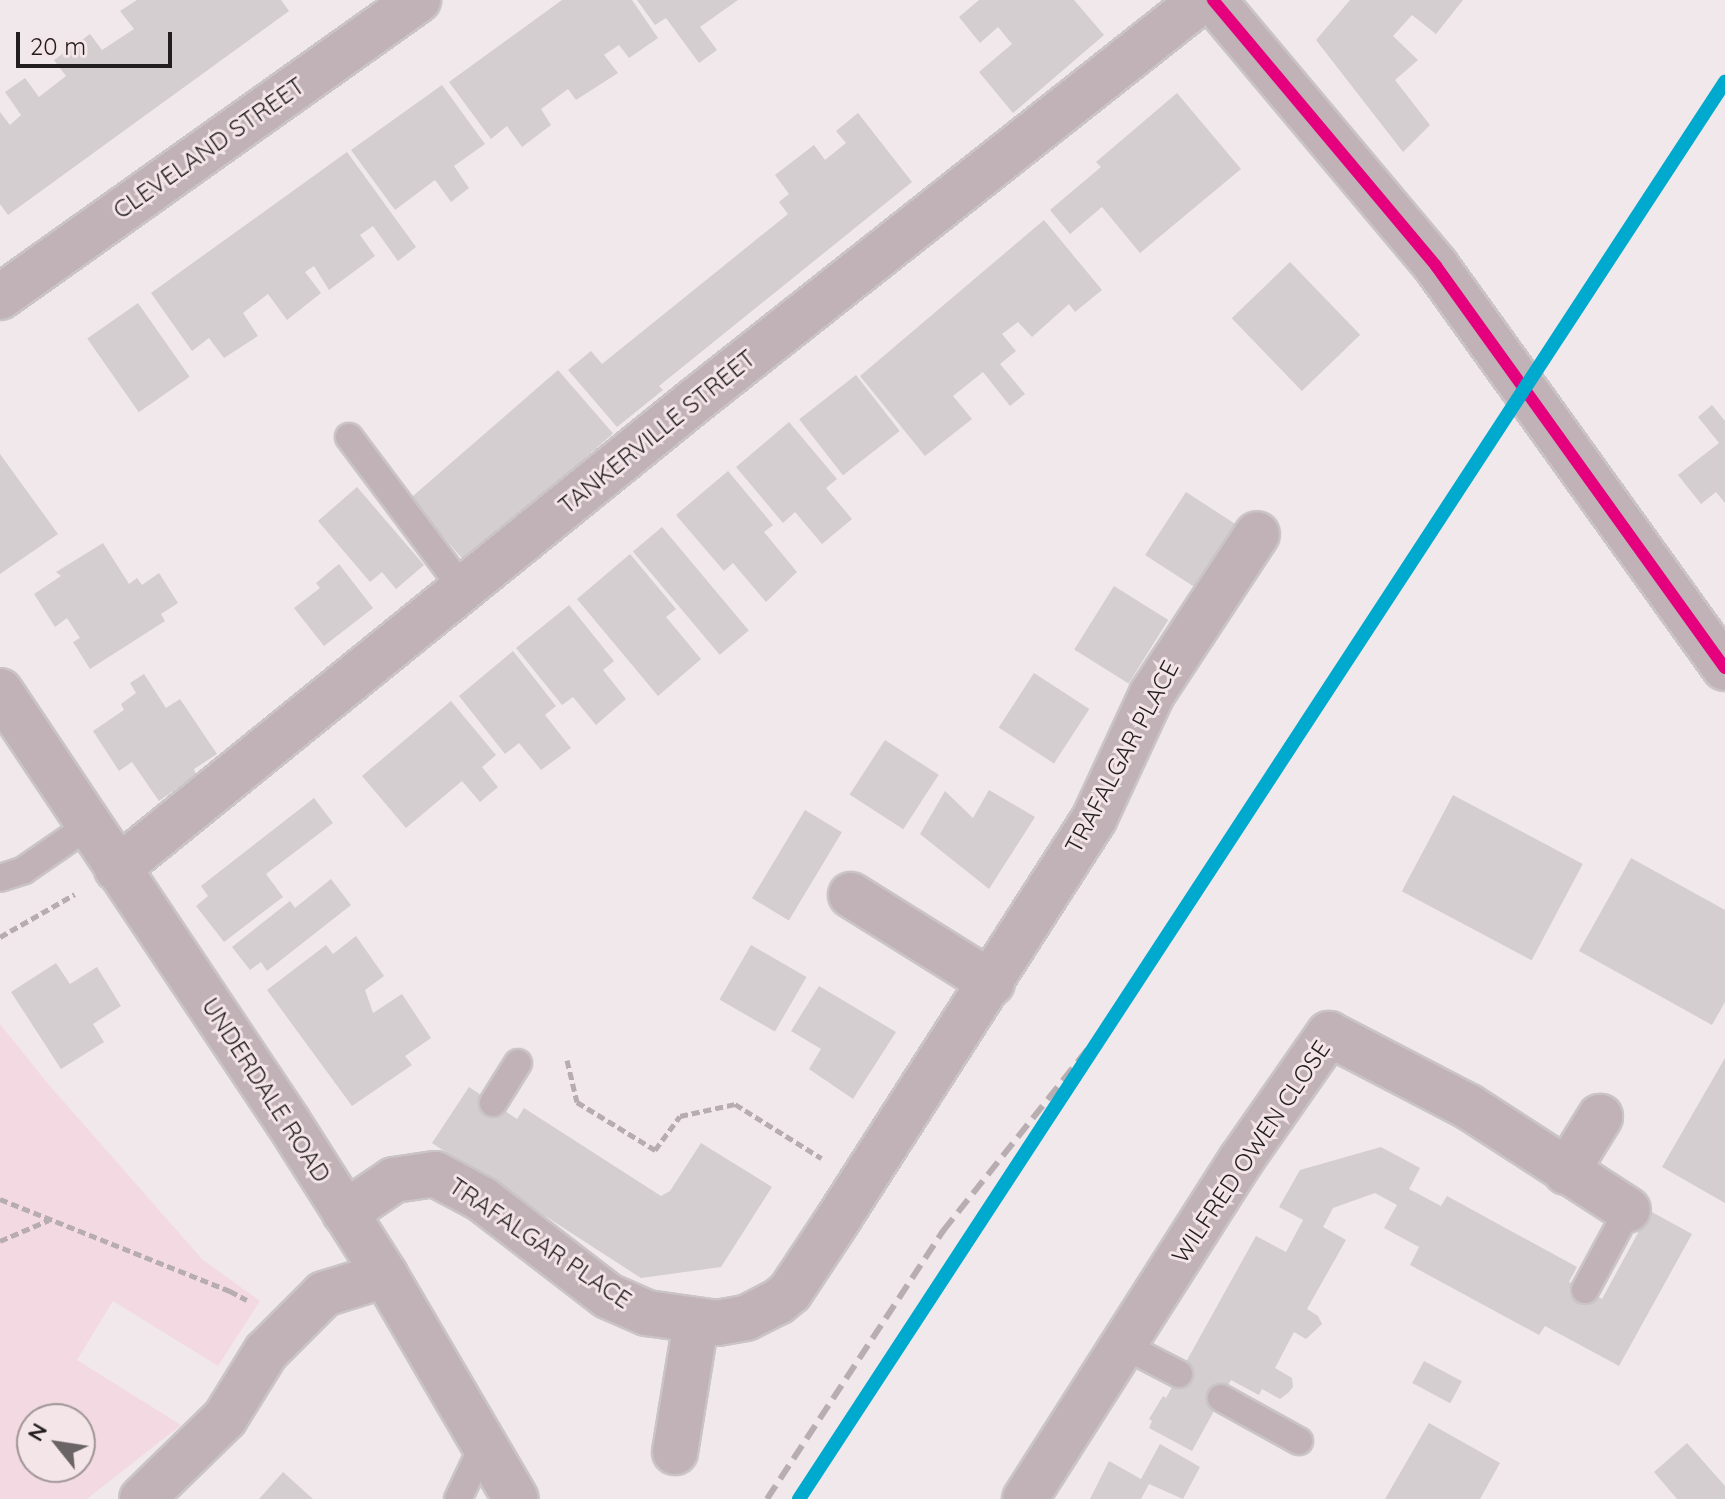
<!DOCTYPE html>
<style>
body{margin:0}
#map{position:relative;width:1725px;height:1499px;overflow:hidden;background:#f0e8ea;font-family:Quicksand,sans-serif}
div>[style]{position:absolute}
.green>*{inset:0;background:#f3dae2}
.building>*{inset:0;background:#d4ced0;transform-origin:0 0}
.path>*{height:5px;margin-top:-2.5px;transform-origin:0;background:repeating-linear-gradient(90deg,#b7acb0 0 8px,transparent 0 12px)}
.roads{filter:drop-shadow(2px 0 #cac4c6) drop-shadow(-2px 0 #cac4c6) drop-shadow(0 2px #cac4c6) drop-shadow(0 -2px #cac4c6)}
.service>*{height:26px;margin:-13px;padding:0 13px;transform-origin:13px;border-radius:13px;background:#c0b2b7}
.minor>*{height:44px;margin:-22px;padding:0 22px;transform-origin:22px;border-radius:22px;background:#c0b2b7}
.tertiary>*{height:44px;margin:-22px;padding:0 22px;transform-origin:22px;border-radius:22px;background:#c0b2b7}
.rail>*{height:6px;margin-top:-3px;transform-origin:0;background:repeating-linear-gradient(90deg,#b8aeb1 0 16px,transparent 0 24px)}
.bus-1>*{height:12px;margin:-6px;padding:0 6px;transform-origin:6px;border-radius:6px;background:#e5007d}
.rail-1>*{height:14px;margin:-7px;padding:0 7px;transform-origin:7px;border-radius:7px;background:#00a9ce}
span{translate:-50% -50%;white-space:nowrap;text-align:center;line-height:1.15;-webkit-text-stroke:6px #f4e5e9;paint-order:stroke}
.street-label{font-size:24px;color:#221d1f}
.north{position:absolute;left:16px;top:1403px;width:80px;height:80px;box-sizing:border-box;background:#f4e5e9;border:2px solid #a09598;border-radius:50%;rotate:300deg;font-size:22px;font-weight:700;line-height:32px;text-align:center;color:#221d1f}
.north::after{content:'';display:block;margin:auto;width:28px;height:36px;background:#6a6466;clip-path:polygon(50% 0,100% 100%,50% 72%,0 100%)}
.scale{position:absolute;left:16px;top:32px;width:156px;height:36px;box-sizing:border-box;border:4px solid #221d1f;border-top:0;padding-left:10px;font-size:24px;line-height:28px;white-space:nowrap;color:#221d1f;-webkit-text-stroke:6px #f4e5e9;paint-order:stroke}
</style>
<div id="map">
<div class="green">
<i style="clip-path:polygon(evenodd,0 1024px,49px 1085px,203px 1260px,260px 1301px,218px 1366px,113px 1301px,77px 1360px,181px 1425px,87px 1499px,0 1499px,0 1024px,32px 1419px,80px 1419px,80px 1467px,32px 1467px,32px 1419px)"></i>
</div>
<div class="building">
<i style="clip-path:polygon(137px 0,281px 0,289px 11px,8px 215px,0 204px,0 112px,10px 125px,21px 115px,5px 92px,25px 78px,39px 97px,66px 76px,54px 60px,90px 34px,102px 50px,134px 29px,120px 11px)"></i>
<i style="clip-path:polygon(562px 0,632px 0,658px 38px,629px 58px,619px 45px,604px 55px,618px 73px,576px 100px,568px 89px,541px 109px,551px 125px,522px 147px,507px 126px,491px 139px,449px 82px)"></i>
<i style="clip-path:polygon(637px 0,738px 0,700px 27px,717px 50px,699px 63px,666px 18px,655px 25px)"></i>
<i style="clip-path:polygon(979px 0,1074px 0,1104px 35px,1013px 113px,979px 72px,1012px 44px,998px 27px,980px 43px,959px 17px)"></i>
<i style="clip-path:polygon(1350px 0,1463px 0,1436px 34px,1412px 15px,1393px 36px,1418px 60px,1395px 80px,1430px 125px,1403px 152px,1316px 40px)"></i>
<i style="clip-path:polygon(442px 85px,485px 144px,454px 166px,469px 188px,451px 202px,435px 180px,395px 210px,351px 150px)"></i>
<i style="clip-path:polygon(1177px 93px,1241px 169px,1140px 253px,1102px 207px,1070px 234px,1050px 210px,1101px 167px,1096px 162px)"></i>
<i style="clip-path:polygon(858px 113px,912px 182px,659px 386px,663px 390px,617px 427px,568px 370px,591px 351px,602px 364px,788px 214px,779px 202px,789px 194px,775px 175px,814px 145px,825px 160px,846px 143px,836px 131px)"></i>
<i style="clip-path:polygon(347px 152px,416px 247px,398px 261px,373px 226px,360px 235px,375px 256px,329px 290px,314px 266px,305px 272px,321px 293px,287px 320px,268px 294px,243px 313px,258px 336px,224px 358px,209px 338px,192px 351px,151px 293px)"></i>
<i style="clip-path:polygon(1044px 220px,1102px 290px,1075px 312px,1069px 304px,1032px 337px,1018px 322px,1002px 334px,1016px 351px,1000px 364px,1025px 394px,1010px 406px,983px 372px,953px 396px,972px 419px,925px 456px,860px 376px)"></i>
<i style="left:1290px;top:262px;width:101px;height:81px;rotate:46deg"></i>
<i style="left:138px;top:303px;width:90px;height:62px;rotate:55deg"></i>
<i style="left:558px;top:370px;width:84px;height:196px;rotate:49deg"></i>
<i style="left:856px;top:375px;width:71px;height:72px;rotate:52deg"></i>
<i style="clip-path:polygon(1712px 405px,1725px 421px,1725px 503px,1716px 492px,1701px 504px,1678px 475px,1719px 443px,1698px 417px)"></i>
<i style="clip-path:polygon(789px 422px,837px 479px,826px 488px,852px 519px,822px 544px,795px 512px,783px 523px,736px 467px)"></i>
<i style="clip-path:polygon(0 454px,58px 534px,0 574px)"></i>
<i style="clip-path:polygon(728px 471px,773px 525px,764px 532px,797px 572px,766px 602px,733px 563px,724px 571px,676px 515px)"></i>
<i style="clip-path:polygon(357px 487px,424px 565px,396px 589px,382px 572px,370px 582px,318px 521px)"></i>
<i style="left:1186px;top:492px;width:62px;height:75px;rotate:33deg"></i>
<i style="left:662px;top:527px;width:135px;height:38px;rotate:50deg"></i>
<i style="clip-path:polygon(103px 543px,129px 584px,137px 578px,142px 585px,159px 573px,178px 603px,161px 614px,165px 621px,90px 669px,73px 642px,80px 638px,67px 618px,55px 627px,34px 594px,61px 576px,56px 572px)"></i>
<i style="clip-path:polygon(630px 554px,676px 609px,666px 617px,701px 659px,658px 696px,577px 599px)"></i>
<i style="clip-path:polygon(339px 564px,373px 608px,324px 646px,294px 608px,320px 588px,316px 583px)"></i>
<i style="left:1114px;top:586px;width:64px;height:75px;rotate:32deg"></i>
<i style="clip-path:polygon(569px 605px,614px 661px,603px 670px,626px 699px,596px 725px,573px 697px,562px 705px,516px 648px)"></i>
<i style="clip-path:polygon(513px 651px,556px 706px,545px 715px,571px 748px,541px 770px,519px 743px,505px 754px,459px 696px)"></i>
<i style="left:1034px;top:673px;width:66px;height:65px;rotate:33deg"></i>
<i style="clip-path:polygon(144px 674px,166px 708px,180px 699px,217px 754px,194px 769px,196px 775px,159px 801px,132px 762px,119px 771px,93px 731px,124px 710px,121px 704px,136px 693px,130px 683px)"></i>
<i style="clip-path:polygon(451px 701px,496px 755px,482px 767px,498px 787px,480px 802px,462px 781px,406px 828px,362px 776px)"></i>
<i style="left:885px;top:740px;width:64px;height:65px;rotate:33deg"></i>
<i style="clip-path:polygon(989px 790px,1035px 817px,989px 889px,920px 834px,945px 791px,973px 818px)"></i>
<i style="left:1453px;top:795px;width:147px;height:109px;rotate:28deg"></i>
<i style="clip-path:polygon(314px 798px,333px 823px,266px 874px,283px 897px,224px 942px,196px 906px,208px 896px,201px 886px)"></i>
<i style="left:805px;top:810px;width:43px;height:103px;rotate:31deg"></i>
<i style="clip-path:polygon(1631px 858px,1725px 910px,1725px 1002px,1712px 1025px,1579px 951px)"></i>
<i style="clip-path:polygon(331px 879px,351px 905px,267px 971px,261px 962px,250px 970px,232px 947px,290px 901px,295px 908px)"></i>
<i style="clip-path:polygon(356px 936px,384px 976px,365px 990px,373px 1013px,402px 994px,431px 1038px,405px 1056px,412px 1065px,352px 1106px,267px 990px,326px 945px,333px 954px)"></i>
<i style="left:751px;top:945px;width:64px;height:63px;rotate:30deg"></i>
<i style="clip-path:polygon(56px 963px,70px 984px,97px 967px,121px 1006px,93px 1024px,104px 1042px,61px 1069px,11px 992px)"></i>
<i style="clip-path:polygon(819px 986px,896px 1032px,853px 1099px,809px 1069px,821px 1049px,791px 1031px)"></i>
<i style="clip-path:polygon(1725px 1058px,1725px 1203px,1662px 1167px)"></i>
<i style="clip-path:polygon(469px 1087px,517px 1119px,524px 1108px,661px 1196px,670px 1191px,701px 1143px,772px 1187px,721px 1267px,641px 1278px,432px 1143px)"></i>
<i style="clip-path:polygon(1381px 1147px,1420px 1168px,1409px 1189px,1441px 1206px,1447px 1196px,1577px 1267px,1569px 1282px,1602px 1299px,1650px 1211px,1692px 1234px,1619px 1366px,1545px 1326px,1539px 1335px,1410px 1265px,1419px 1247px,1384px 1228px,1397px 1205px,1375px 1193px,1333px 1208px,1323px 1227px,1346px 1240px,1307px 1309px,1318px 1316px,1322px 1324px,1306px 1339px,1294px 1332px,1275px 1368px,1292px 1378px,1293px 1387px,1288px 1393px,1280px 1399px,1262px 1389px,1259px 1395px,1231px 1380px,1192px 1451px,1149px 1428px,1152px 1421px,1149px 1419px,1163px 1396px,1166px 1398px,1256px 1236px,1286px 1252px,1303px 1220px,1279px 1207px,1300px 1170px)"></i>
<i style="left:1424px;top:1361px;width:43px;height:25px;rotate:28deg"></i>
<i style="clip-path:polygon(1429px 1423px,1500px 1463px,1480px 1499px,1385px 1499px)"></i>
<i style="clip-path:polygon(1687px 1443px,1725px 1486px,1725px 1499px,1677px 1499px,1654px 1472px)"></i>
<i style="clip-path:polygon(1160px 1444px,1200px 1467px,1183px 1499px,1149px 1484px,1141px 1499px,1090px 1499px,1109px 1461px,1141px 1479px)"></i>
<i style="clip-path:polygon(283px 1472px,313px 1499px,259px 1499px)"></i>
</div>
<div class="path">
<i style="left:0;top:937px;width:86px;rotate:-29.8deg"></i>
<i style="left:567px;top:1060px;width:43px;rotate:76.6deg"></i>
<i style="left:577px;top:1102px;width:92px;rotate:31.6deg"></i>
<i style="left:655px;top:1150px;width:42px;rotate:-53.7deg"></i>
<i style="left:680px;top:1116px;width:56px;rotate:-12.3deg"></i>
<i style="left:735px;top:1104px;width:102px;rotate:32.1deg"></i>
<i style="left:0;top:1199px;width:248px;rotate:21.8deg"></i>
<i style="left:230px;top:1291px;width:19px;rotate:28deg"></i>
<i style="left:0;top:1241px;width:53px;rotate:-23.2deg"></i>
</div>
<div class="roads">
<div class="service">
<i style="left:349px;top:437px;width:190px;rotate:53.1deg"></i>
<i style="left:0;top:878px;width:25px;rotate:-18deg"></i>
<i style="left:24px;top:870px;width:78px;rotate:-34.5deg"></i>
<i style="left:493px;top:1103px;width:47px;rotate:-58deg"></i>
<i style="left:1585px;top:1290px;width:91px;rotate:-61.7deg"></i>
<i style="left:1123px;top:1345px;width:63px;rotate:27.4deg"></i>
<i style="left:1221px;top:1398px;width:89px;rotate:28.9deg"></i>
<i style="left:458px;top:1499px;width:59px;rotate:-64.7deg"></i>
</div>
<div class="minor">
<i style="left:0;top:297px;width:513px;rotate:-35.39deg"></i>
<i style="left:0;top:691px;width:518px;rotate:56.25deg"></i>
<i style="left:288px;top:1122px;width:181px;rotate:57.6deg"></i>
<i style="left:385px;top:1275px;width:259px;rotate:59.7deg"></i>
<i style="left:117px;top:869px;width:740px;rotate:-39.02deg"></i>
<i style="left:692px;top:403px;width:650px;rotate:-38.32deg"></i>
<i style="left:851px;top:895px;width:166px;rotate:32deg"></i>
<i style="left:1566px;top:1172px;width:65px;rotate:-58.3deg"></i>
<i style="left:345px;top:1213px;width:59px;rotate:-34deg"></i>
<i style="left:394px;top:1180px;width:41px;rotate:-8.3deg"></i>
<i style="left:435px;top:1174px;width:53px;rotate:28deg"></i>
<i style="left:482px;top:1199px;width:159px;rotate:37.6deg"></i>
<i style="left:608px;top:1296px;width:43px;rotate:23.6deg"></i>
<i style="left:647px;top:1313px;width:71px;rotate:8.1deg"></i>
<i style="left:717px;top:1323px;width:29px;rotate:-10deg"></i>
<i style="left:746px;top:1318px;width:36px;rotate:-27deg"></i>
<i style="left:778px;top:1302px;width:16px;rotate:-40deg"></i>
<i style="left:790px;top:1292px;width:82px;rotate:-56.5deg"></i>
<i style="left:835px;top:1224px;width:481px;rotate:-57.4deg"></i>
<i style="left:1094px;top:819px;width:138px;rotate:-65.1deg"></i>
<i style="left:1152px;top:694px;width:191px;rotate:-56.7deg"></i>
<i style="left:675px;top:1452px;width:131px;rotate:-80.8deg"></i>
<i style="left:142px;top:1499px;width:116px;rotate:-44.3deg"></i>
<i style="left:225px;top:1418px;width:78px;rotate:-58.2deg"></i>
<i style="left:266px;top:1352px;width:82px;rotate:-45deg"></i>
<i style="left:324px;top:1294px;width:64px;rotate:-17.3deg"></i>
<i style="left:1025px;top:1499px;width:402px;rotate:-57.5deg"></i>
<i style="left:1241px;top:1160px;width:154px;rotate:-55.1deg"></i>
<i style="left:1329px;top:1034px;width:158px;rotate:27.5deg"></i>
<i style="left:1469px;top:1107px;width:189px;rotate:32.9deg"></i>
</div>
<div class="tertiary">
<i style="left:1213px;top:0;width:347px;rotate:50deg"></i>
<i style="left:1436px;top:266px;width:495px;rotate:54.3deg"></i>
</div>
</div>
<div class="rail">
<i style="left:767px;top:1499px;width:321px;rotate:-56.7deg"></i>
<i style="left:943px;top:1231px;width:243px;rotate:-51.5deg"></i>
<i style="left:1094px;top:1041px;width:101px;rotate:-54.3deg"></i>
</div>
<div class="bus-1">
<i style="left:1213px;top:0;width:347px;rotate:50deg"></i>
<i style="left:1436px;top:266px;width:495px;rotate:54.3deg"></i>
</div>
<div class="rail-1">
<i style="left:799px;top:1499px;width:1693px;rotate:-56.84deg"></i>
</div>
<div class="street-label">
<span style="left:209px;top:148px;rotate:-35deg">CLEVELAND STREET</span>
<span style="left:657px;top:432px;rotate:-39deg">TANKERVILLE STREET</span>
<span style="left:1122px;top:757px;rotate:-62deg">TRAFALGAR PLACE</span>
<span style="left:266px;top:1090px;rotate:57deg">UNDERDALE ROAD</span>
<span style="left:1251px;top:1152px;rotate:-56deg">WILFRED OWEN CLOSE</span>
<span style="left:540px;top:1243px;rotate:34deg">TRAFALGAR PLACE</span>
</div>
<div class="north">N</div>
<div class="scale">20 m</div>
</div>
